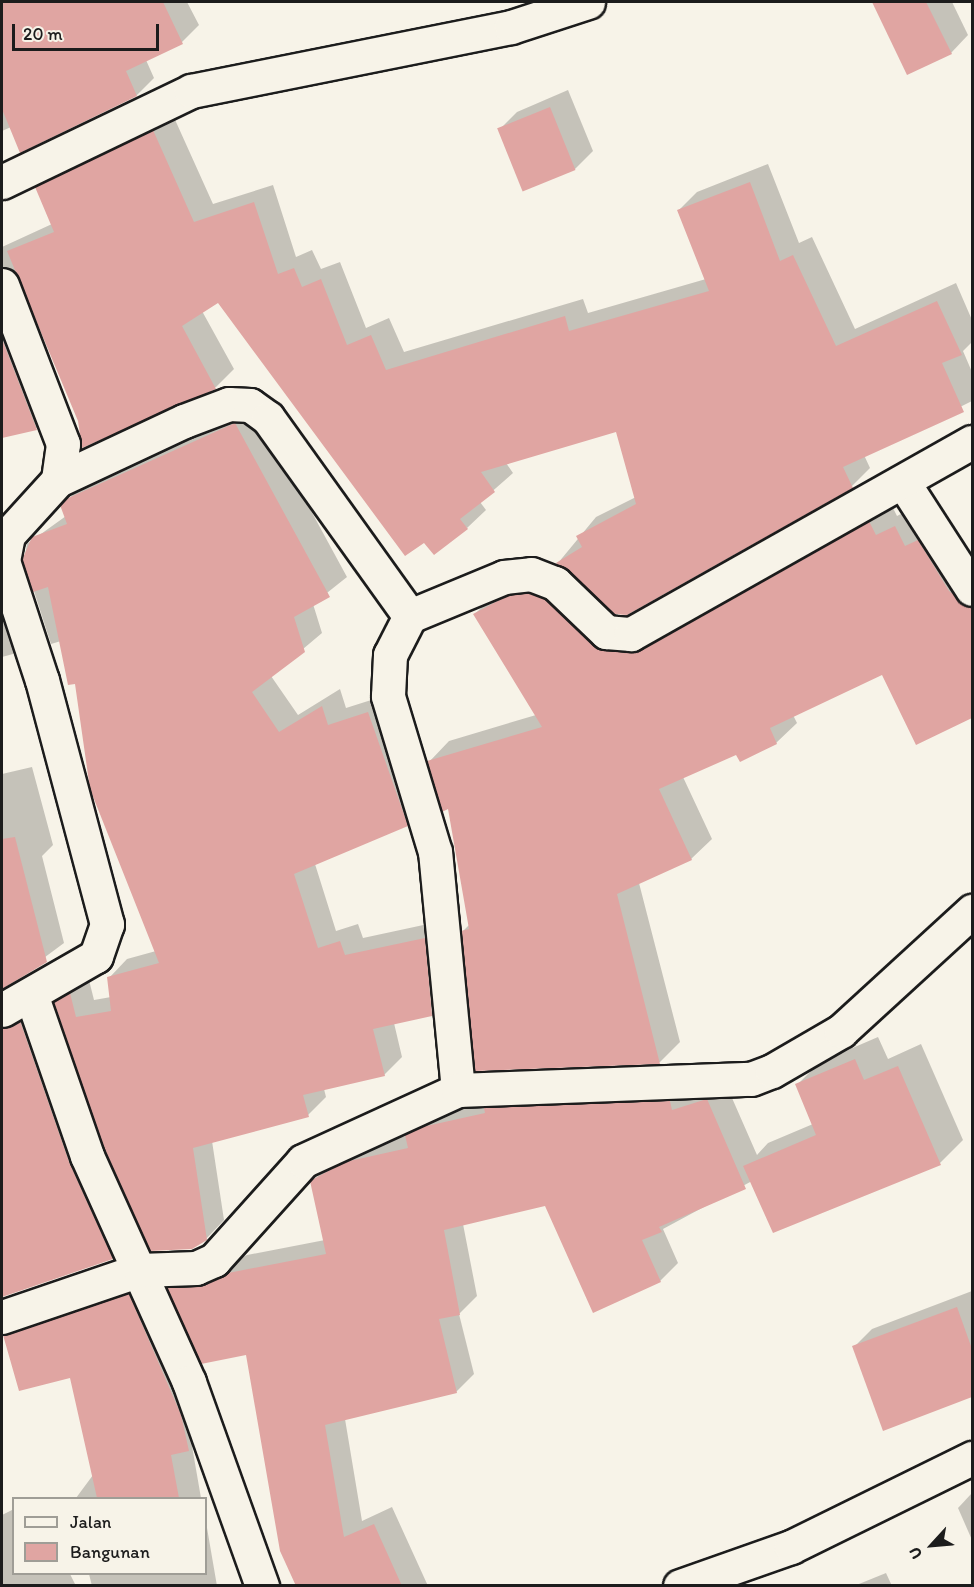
<!DOCTYPE html>
<style>
body{margin:0}
#map{position:relative;width:974px;height:1587px;overflow:hidden;background:#f7f3e8;font-family:Itim,sans-serif}
div>[style]{position:absolute}
.shadow>*{inset:0;background:#0003}
.building>*{inset:0;background:#e0a5a2;transform-origin:0 0}
.roads{filter:drop-shadow(2px 0 #1c1c1c) drop-shadow(-2px 0 #1c1c1c) drop-shadow(0 2px #1c1c1c) drop-shadow(0 -2px #1c1c1c)}
.minor>*{height:33px;margin:-16.5px;padding:0 16.5px;transform-origin:16.5px;border-radius:16.5px;background:#f7f3e8}
span{translate:-50% -50%;white-space:nowrap;text-align:center;line-height:1.15;-webkit-text-stroke:6px #f7f3e8;paint-order:stroke}
.frame{position:absolute;inset:0;border:3px solid #1c1c1c;pointer-events:none}
.legend{position:absolute;left:12px;top:1497px;width:195px;height:78px;box-sizing:border-box;background:#f7f3e8;border:2px solid #9f9d96;margin:0;padding:8px 10px;list-style:none;font-size:18px;color:#1c1c1c}
.legend li{display:flex;align-items:center;gap:12px;height:30px}
.legend b{width:30px;border:2px solid #9f9d96}
.north{position:absolute;left:902px;top:1515px;width:60px;height:60px;-webkit-text-stroke:4px #f7f3e8;paint-order:stroke;rotate:244deg;font-size:16px;font-weight:700;line-height:24px;text-align:center;color:#1c1c1c}
.north::after{content:'';display:block;margin:auto;width:21px;height:27px;background:#1c1c1c;clip-path:polygon(50% 0,100% 100%,50% 72%,0 100%)}
.scale{position:absolute;left:12px;top:24px;width:147px;height:27px;box-sizing:border-box;border:3px solid #1c1c1c;border-top:0;padding-left:8px;font-size:18px;line-height:21px;white-space:nowrap;color:#1c1c1c;-webkit-text-stroke:4px #f7f3e8;paint-order:stroke}
</style>
<div id="map">
<div class="shadow">
<i style="clip-path:polygon(33px 2px,187px 2px,199px 25px,182px 42px,146px 60px,154px 78px,137px 95px,21px 150px,11px 127px,2px 131px,2px 29px,38px 13px)"></i>
<i style="clip-path:polygon(879px 2px,952px 2px,968px 35px,951px 53px,876px 5px)"></i>
<i style="clip-path:polygon(568px 90px,593px 151px,575px 169px,499px 130px,517px 112px)"></i>
<i style="clip-path:polygon(172px 113px,213px 204px,273px 185px,296px 257px,312px 250px,321px 269px,340px 262px,366px 328px,389px 318px,404px 352px,583px 299px,588px 313px,706px 279px,679px 210px,697px 192px,768px 164px,799px 243px,812px 237px,855px 329px,956px 283px,972px 320px,972px 342px,963px 351px,972px 372px,972px 401px,864px 455px,870px 468px,852px 486px,558px 563px,596px 517px,636px 497px,617px 430px,506px 463px,513px 473px,480px 502px,486px 510px,467px 528px,219px 301px,202px 311px,234px 369px,216px 387px,84px 446px,79px 420px,21px 278px,3px 267px,55px 410px,37px 428px,2px 436px,2px 247px,52px 224px,36px 187px,55px 169px)"></i>
<i style="clip-path:polygon(254px 406px,347px 577px,313px 604px,322px 633px,271px 676px,298px 715px,340px 689px,346px 708px,387px 695px,425px 807px,407px 825px,315px 864px,336px 931px,358px 924px,363px 938px,442px 921px,450px 997px,431px 1015px,394px 1023px,402px 1057px,384px 1075px,324px 1089px,326px 1097px,308px 1115px,212px 1141px,224px 1220px,206px 1239px,55px 1002px,88px 976px,94px 1000px,111px 997px,109px 978px,127px 959px,156px 951px,76px 682px,61px 641px,51px 644px,24px 560px,27px 544px,66px 516px,62px 506px,86px 481px)"></i>
<i style="clip-path:polygon(890px 502px,897px 516px,916px 506px,972px 574px,972px 716px,917px 743px,882px 673px,793px 715px,797px 723px,776px 743px,737px 753px,683px 777px,712px 839px,691px 859px,639px 883px,680px 1042px,660px 1062px,476px 1069px,463px 931px,470px 924px,449px 807px,429px 762px,449px 741px,536px 715px,475px 614px,496px 593px,531px 575px,614px 626px)"></i>
<i style="clip-path:polygon(2px 537px,32px 635px,13px 654px,2px 657px)"></i>
<i style="clip-path:polygon(32px 767px,53px 845px,42px 856px,64px 943px,2px 989px,2px 774px)"></i>
<i style="clip-path:polygon(2px 994px,38px 1004px,130px 1241px,112px 1258px,4px 1295px)"></i>
<i style="clip-path:polygon(878px 1037px,888px 1059px,921px 1044px,963px 1140px,940px 1163px,752px 1181px,663px 1229px,678px 1263px,660px 1281px,546px 1204px,463px 1224px,477px 1296px,459px 1314px,474px 1374px,456px 1392px,345px 1419px,362px 1521px,392px 1507px,428px 1586px,297px 1586px,247px 1353px,169px 1288px,186px 1270px,216px 1269px,247px 1255px,325px 1240px,312px 1182px,330px 1164px,364px 1145px,406px 1136px,441px 1110px,496px 1097px,725px 1082px,757px 1155px,768px 1143px,813px 1124px,797px 1085px,820px 1062px)"></i>
<i style="clip-path:polygon(148px 1275px,208px 1430px,192px 1446px,201px 1498px,76px 1498px,93px 1475px,71px 1377px,5px 1336px,24px 1316px)"></i>
<i style="clip-path:polygon(972px 1291px,972px 1396px,884px 1429px,854px 1347px,872px 1329px)"></i>
<i style="clip-path:polygon(972px 1493px,972px 1540px,958px 1508px)"></i>
<i style="clip-path:polygon(14px 1509px,14px 1574px,70px 1574px,76px 1586px,2px 1586px,2px 1515px)"></i>
<i style="clip-path:polygon(206px 1522px,217px 1586px,92px 1586px,89px 1574px,206px 1574px)"></i>
<i style="clip-path:polygon(886px 1573px,892px 1586px,854px 1586px)"></i>
</div>
<div class="building">
<i style="clip-path:polygon(2px 2px,163px 2px,183px 44px,126px 71px,137px 96px,20px 153px,2px 109px)"></i>
<i style="clip-path:polygon(872px 2px,926px 2px,952px 54px,907px 75px)"></i>
<i style="left:550px;top:107px;width:68px;height:57px;rotate:68deg"></i>
<i style="clip-path:polygon(153px 130px,194px 222px,254px 202px,278px 274px,294px 268px,302px 287px,321px 279px,347px 345px,371px 335px,386px 370px,565px 316px,569px 331px,709px 291px,677px 210px,750px 182px,780px 261px,793px 255px,836px 346px,937px 301px,962px 355px,942px 363px,964px 412px,843px 467px,853px 488px,627px 615px,614px 614px,556px 563px,582px 547px,576px 536px,636px 504px,616px 432px,481px 472px,495px 492px,460px 519px,468px 529px,434px 555px,424px 543px,405px 556px,218px 303px,182px 326px,216px 389px,82px 448px,78px 421px,7px 251px,54px 232px,35px 187px)"></i>
<i style="clip-path:polygon(2px 339px,37px 430px,2px 438px)"></i>
<i style="clip-path:polygon(235px 423px,330px 597px,294px 617px,305px 652px,252px 692px,279px 732px,322px 706px,328px 725px,368px 712px,408px 826px,294px 874px,318px 948px,340px 941px,345px 955px,425px 938px,432px 1016px,373px 1029px,385px 1076px,303px 1095px,309px 1117px,193px 1148px,207px 1240px,192px 1249px,150px 1251px,104px 1149px,54px 1002px,70px 993px,76px 1017px,111px 1011px,107px 977px,159px 963px,90px 789px,75px 684px,68px 685px,48px 587px,33px 592px,22px 560px,32px 537px,67px 524px,60px 505px,66px 499px)"></i>
<i style="clip-path:polygon(869px 521px,876px 535px,895px 526px,905px 546px,918px 540px,949px 591px,972px 608px,972px 718px,916px 745px,882px 675px,770px 728px,777px 744px,740px 762px,736px 755px,659px 789px,692px 860px,617px 894px,660px 1064px,475px 1071px,461px 931px,469px 929px,448px 809px,442px 812px,427px 761px,542px 727px,473px 614px,509px 595px,529px 593px,545px 599px,594px 646px,640px 651px)"></i>
<i style="clip-path:polygon(15px 837px,47px 962px,2px 989px,2px 839px)"></i>
<i style="clip-path:polygon(20px 1021px,69px 1162px,113px 1259px,2px 1297px,2px 1029px)"></i>
<i style="clip-path:polygon(855px 1059px,864px 1080px,898px 1066px,941px 1165px,773px 1233px,743px 1166px,816px 1135px,795px 1084px)"></i>
<i style="clip-path:polygon(707px 1099px,746px 1189px,659px 1227px,662px 1232px,642px 1240px,661px 1282px,593px 1313px,545px 1206px,444px 1230px,460px 1315px,439px 1319px,457px 1393px,325px 1425px,344px 1537px,374px 1524px,402px 1586px,296px 1586px,280px 1551px,246px 1355px,201px 1364px,167px 1288px,197px 1287px,228px 1273px,326px 1254px,310px 1181px,345px 1162px,408px 1148px,405px 1135px,422px 1127px,485px 1113px,484px 1108px,670px 1101px,672px 1110px)"></i>
<i style="clip-path:polygon(129px 1294px,181px 1415px,189px 1451px,171px 1455px,179px 1498px,97px 1498px,70px 1378px,19px 1391px,3px 1335px)"></i>
<i style="clip-path:polygon(957px 1307px,972px 1349px,972px 1397px,883px 1431px,852px 1346px)"></i>
</div>
<div class="roads">
<div class="minor">
<i style="left:2px;top:182px;width:210px;rotate:-25.7deg"></i>
<i style="left:191px;top:91px;width:326px;rotate:-11.3deg"></i>
<i style="left:511px;top:27px;width:81px;rotate:-18deg"></i>
<i style="left:2px;top:285px;width:170px;rotate:69deg"></i>
<i style="left:63px;top:444px;width:36px;rotate:98deg"></i>
<i style="left:58px;top:480px;width:74px;rotate:132.3deg"></i>
<i style="left:8px;top:535px;width:26px;rotate:101deg"></i>
<i style="left:3px;top:561px;width:125px;rotate:71.9deg"></i>
<i style="left:42px;top:680px;width:253px;rotate:75.1deg"></i>
<i style="left:107px;top:924px;width:34px;rotate:109deg"></i>
<i style="left:96px;top:956px;width:108px;rotate:150.1deg"></i>
<i style="left:58px;top:480px;width:139px;rotate:-25.1deg"></i>
<i style="left:184px;top:421px;width:48px;rotate:-20.7deg"></i>
<i style="left:229px;top:404px;width:21px;rotate:3deg"></i>
<i style="left:250px;top:405px;width:22px;rotate:36deg"></i>
<i style="left:268px;top:418px;width:244px;rotate:54.4deg"></i>
<i style="left:903px;top:482px;width:127px;rotate:57.2deg"></i>
<i style="left:32px;top:997px;width:168px;rotate:70.9deg"></i>
<i style="left:87px;top:1156px;width:248px;rotate:65.7deg"></i>
<i style="left:189px;top:1382px;width:217px;rotate:70.3deg"></i>
<i style="left:458px;top:1090px;width:239px;rotate:-95.5deg"></i>
<i style="left:435px;top:852px;width:163px;rotate:-106.8deg"></i>
<i style="left:388px;top:696px;width:41px;rotate:-87.2deg"></i>
<i style="left:390px;top:655px;width:44px;rotate:-62.9deg"></i>
<i style="left:410px;top:616px;width:102px;rotate:-22.5deg"></i>
<i style="left:504px;top:577px;width:27px;rotate:-6deg"></i>
<i style="left:531px;top:574px;width:26px;rotate:21deg"></i>
<i style="left:555px;top:583px;width:71px;rotate:43.9deg"></i>
<i style="left:606px;top:632px;width:25px;rotate:5deg"></i>
<i style="left:631px;top:634px;width:391px;rotate:-29.4deg"></i>
<i style="left:2px;top:1317px;width:146px;rotate:-18.8deg"></i>
<i style="left:140px;top:1270px;width:56px;rotate:-2deg"></i>
<i style="left:196px;top:1268px;width:20px;rotate:-24deg"></i>
<i style="left:214px;top:1260px;width:133px;rotate:-48deg"></i>
<i style="left:303px;top:1161px;width:170px;rotate:-24.6deg"></i>
<i style="left:458px;top:1090px;width:293px;rotate:-2.2deg"></i>
<i style="left:751px;top:1079px;width:22px;rotate:-21deg"></i>
<i style="left:772px;top:1071px;width:80px;rotate:-30.1deg"></i>
<i style="left:841px;top:1031px;width:178px;rotate:-42.5deg"></i>
<i style="left:680px;top:1586px;width:118px;rotate:-19.4deg"></i>
<i style="left:791px;top:1547px;width:202px;rotate:-26.2deg"></i>
</div>
</div>
<div class="frame"></div>
<ul class="legend">
<li><b style="height:8px;background:#f7f3e8"></b>Jalan</li>
<li><b style="height:16px;background:#e0a5a2"></b>Bangunan</li>
</ul>
<div class="north">U</div>
<div class="scale">20 m</div>
</div>
